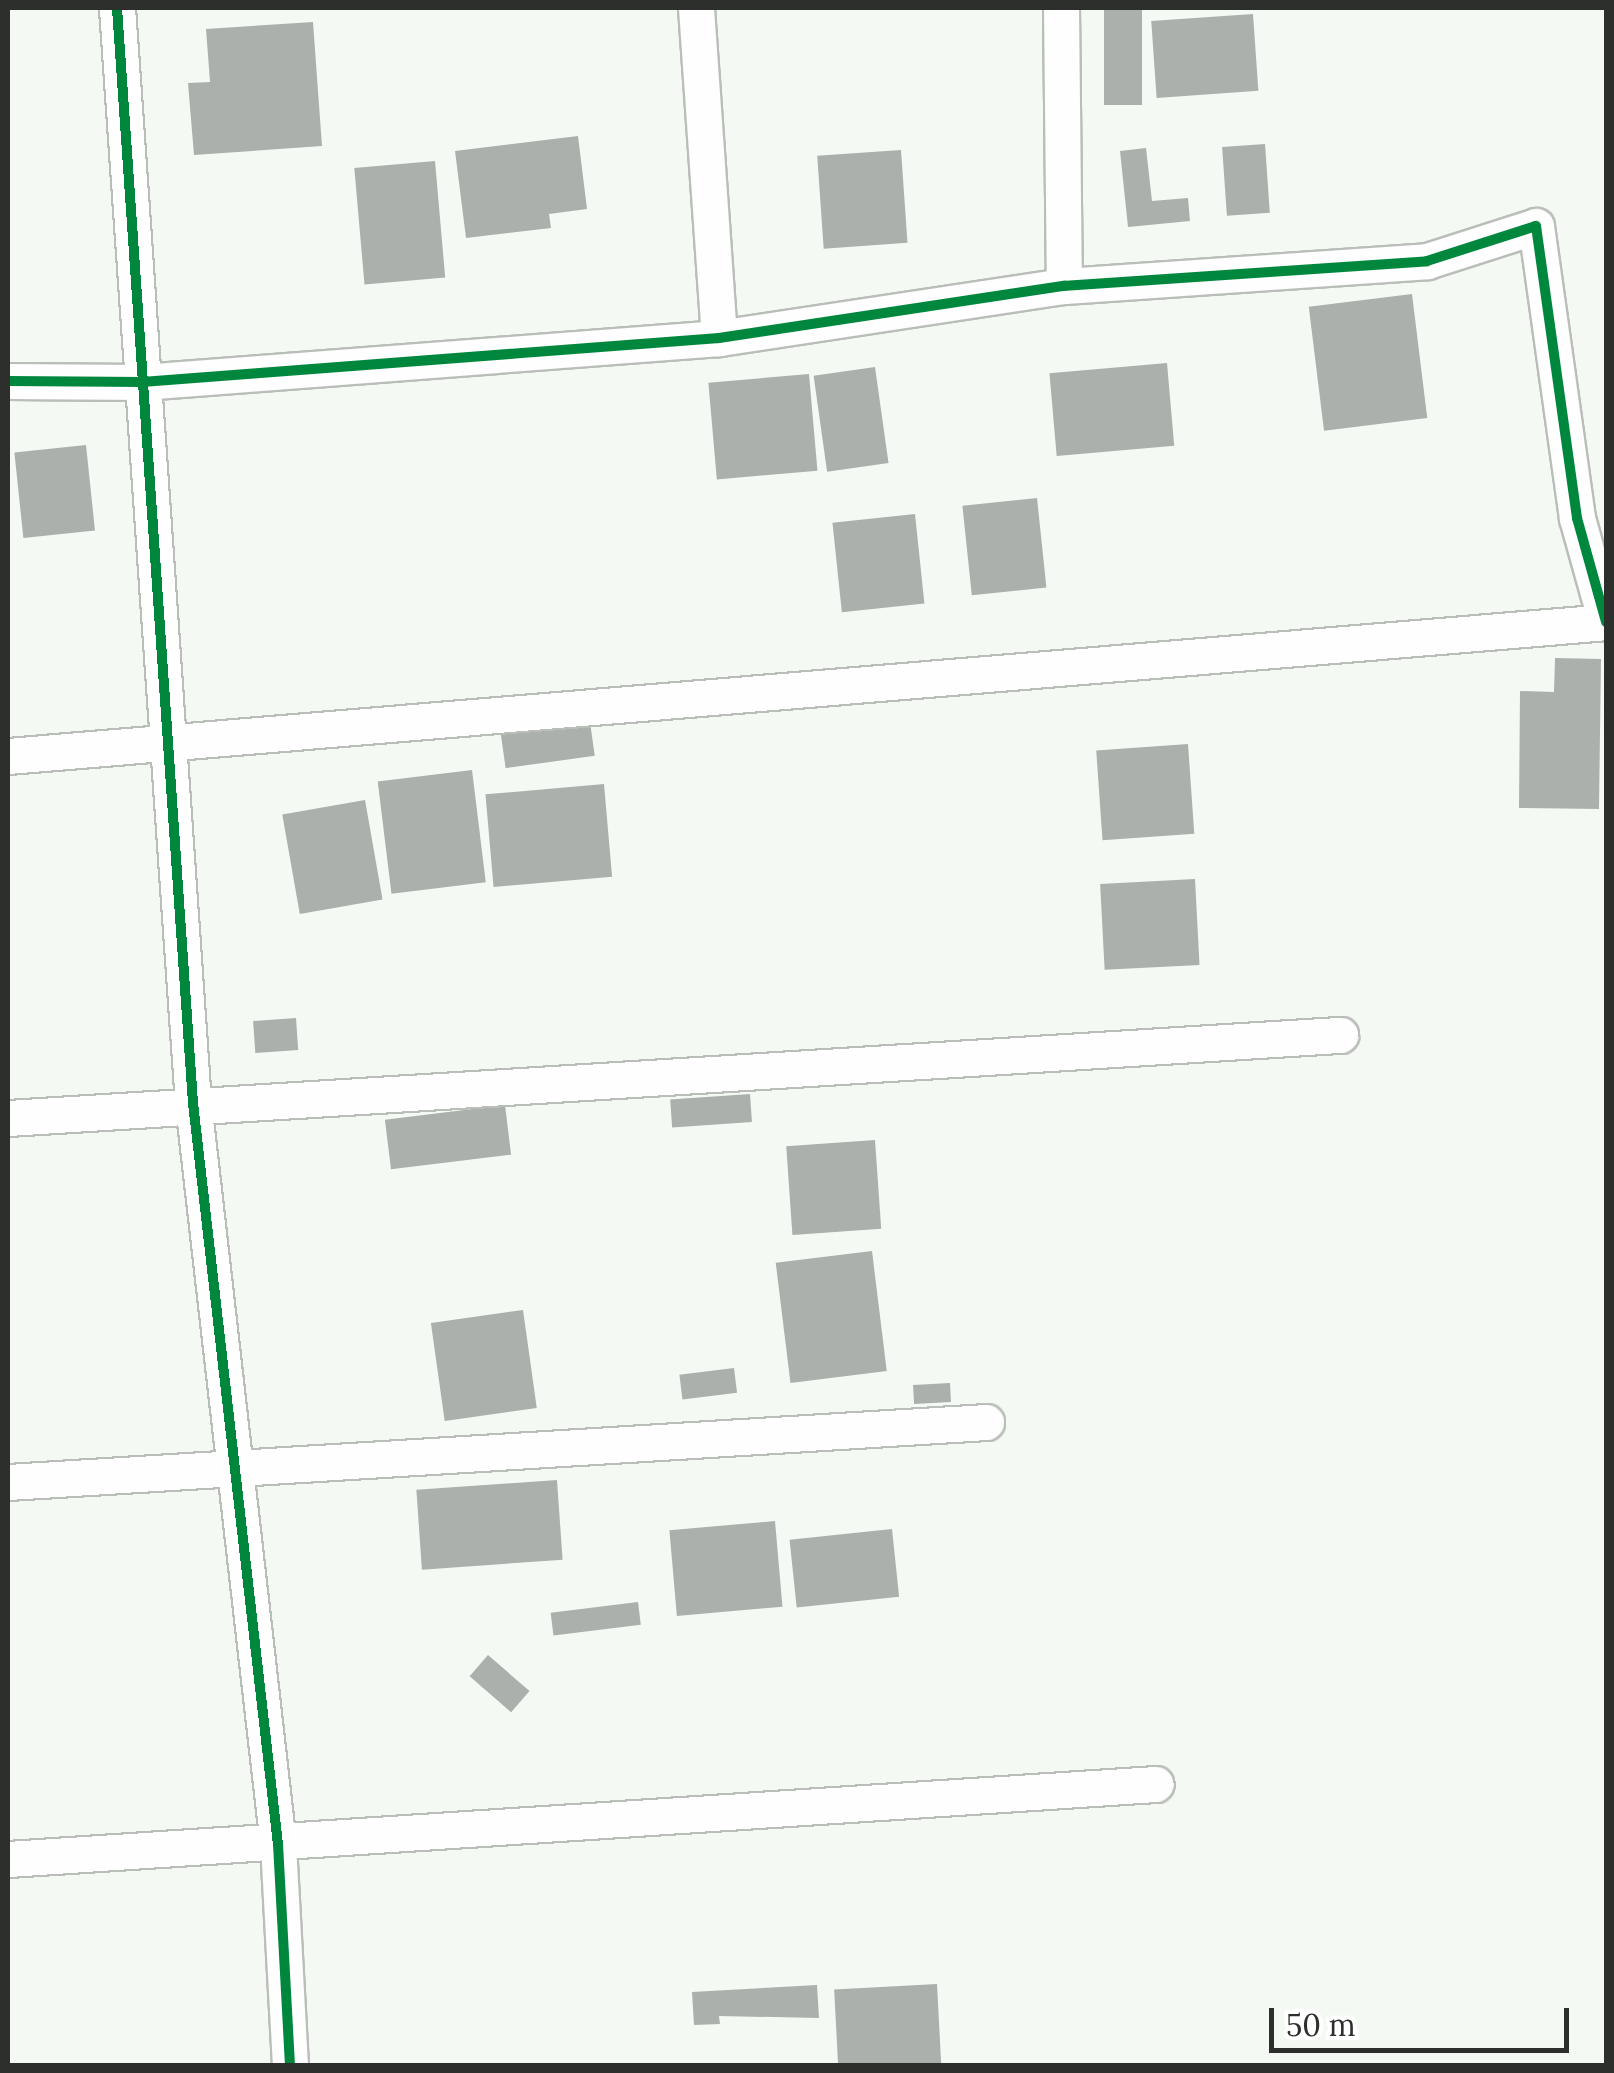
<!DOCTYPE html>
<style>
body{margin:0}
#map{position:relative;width:1614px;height:2073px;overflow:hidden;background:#f4f9f3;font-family:Lora,serif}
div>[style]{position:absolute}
.building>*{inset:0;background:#acb0ac;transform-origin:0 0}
.roads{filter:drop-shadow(2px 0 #babeb9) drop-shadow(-2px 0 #babeb9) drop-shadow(0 2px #babeb9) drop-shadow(0 -2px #babeb9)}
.street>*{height:35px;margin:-17.5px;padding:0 17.5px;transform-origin:17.5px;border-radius:17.5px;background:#fdfefd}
.cycleway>*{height:10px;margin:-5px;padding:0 5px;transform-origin:5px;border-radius:5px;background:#00873e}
span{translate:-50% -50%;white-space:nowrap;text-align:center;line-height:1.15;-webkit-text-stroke:10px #fff;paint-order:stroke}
.frame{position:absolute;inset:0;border:10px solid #2c2f2b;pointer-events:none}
.scale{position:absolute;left:1269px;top:2008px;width:300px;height:45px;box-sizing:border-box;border:5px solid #2c2f2b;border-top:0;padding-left:12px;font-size:30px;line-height:35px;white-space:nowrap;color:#2c2f2b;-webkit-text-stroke:8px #fff;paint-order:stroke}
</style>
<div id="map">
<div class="building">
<i style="left:1104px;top:8px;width:38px;height:97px"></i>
<i style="left:1253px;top:14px;width:77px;height:102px;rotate:86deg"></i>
<i style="clip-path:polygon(313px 22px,322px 146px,194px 155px,188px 83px,210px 82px,206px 29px)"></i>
<i style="clip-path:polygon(578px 136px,587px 209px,549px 214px,551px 228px,466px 238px,455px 151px)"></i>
<i style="left:1265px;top:144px;width:69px;height:43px;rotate:86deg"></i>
<i style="clip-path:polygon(1146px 148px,1152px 201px,1188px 198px,1190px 221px,1128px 227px,1120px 151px)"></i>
<i style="left:901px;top:150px;width:93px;height:84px;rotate:86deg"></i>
<i style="left:435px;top:161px;width:117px;height:81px;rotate:85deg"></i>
<i style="left:1412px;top:294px;width:125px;height:104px;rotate:83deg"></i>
<i style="left:1167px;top:363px;width:83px;height:118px;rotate:85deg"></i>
<i style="left:875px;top:367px;width:97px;height:62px;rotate:82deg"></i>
<i style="left:809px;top:374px;width:97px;height:101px;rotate:85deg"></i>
<i style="left:86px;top:445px;width:86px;height:72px;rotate:84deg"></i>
<i style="left:1037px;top:498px;width:90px;height:75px;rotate:84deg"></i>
<i style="left:915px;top:514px;width:90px;height:83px;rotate:84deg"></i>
<i style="clip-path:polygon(1555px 658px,1601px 659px,1599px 809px,1519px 808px,1520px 691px,1554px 692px)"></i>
<i style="left:590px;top:722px;width:34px;height:90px;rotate:82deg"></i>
<i style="left:1188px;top:744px;width:90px;height:92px;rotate:86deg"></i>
<i style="left:472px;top:770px;width:113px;height:95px;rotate:83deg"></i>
<i style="left:604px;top:784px;width:93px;height:119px;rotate:85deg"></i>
<i style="left:365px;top:800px;width:101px;height:84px;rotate:80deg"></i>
<i style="left:1195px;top:879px;width:86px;height:95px;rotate:87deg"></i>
<i style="left:296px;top:1018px;width:32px;height:43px;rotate:86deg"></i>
<i style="left:750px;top:1094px;width:28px;height:80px;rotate:86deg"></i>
<i style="left:505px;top:1105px;width:50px;height:121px;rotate:83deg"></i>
<i style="left:875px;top:1140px;width:89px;height:89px;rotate:86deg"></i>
<i style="left:872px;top:1251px;width:121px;height:97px;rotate:83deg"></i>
<i style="left:523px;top:1310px;width:99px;height:93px;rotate:82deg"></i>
<i style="left:734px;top:1368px;width:25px;height:55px;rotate:83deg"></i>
<i style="left:950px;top:1383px;width:19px;height:37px;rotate:87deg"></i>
<i style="left:557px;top:1480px;width:80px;height:141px;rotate:86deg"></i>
<i style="left:775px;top:1521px;width:86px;height:106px;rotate:85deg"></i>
<i style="left:892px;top:1529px;width:68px;height:103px;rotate:84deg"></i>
<i style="left:638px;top:1602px;width:23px;height:88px;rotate:83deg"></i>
<i style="left:488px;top:1655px;width:55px;height:28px;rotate:41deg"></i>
<i style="left:937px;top:1984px;width:82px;height:103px;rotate:87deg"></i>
<i style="clip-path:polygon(817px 1985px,819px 2018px,719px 2016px,720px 2024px,694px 2025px,692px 1992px)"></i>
</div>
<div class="roads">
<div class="street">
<i style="left:117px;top:8px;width:1098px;rotate:86.03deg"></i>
<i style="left:193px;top:1103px;width:746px;rotate:83.46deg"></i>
<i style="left:278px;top:1844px;width:222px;rotate:86.9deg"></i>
<i style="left:696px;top:8px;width:331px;rotate:86deg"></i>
<i style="left:1061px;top:8px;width:278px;rotate:89.4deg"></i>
<i style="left:8px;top:381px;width:134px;rotate:0.4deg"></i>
<i style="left:142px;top:382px;width:579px;rotate:-4.36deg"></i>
<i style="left:719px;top:338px;width:349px;rotate:-8.6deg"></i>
<i style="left:1064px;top:286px;width:364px;rotate:-3.9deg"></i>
<i style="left:1427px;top:261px;width:114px;rotate:-17.8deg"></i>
<i style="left:1536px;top:226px;width:295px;rotate:82deg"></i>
<i style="left:1577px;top:518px;width:108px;rotate:74.4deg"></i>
<i style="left:8px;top:756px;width:1604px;rotate:-4.79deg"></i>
<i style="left:8px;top:1118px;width:1335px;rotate:-3.57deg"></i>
<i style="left:8px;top:1482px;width:980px;rotate:-3.51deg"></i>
<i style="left:8px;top:1859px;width:1150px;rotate:-3.74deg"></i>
</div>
</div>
<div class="cycleway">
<i style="left:117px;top:8px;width:1098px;rotate:86.03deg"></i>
<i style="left:193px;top:1103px;width:746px;rotate:83.46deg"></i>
<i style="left:278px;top:1844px;width:222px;rotate:86.9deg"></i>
<i style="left:8px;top:381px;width:134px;rotate:0.4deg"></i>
<i style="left:142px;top:382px;width:579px;rotate:-4.36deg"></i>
<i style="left:719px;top:338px;width:349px;rotate:-8.6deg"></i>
<i style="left:1064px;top:286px;width:364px;rotate:-3.9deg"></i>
<i style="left:1427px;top:261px;width:114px;rotate:-17.8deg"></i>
<i style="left:1536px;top:226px;width:295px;rotate:82deg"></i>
<i style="left:1577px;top:518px;width:108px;rotate:74.4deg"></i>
</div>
<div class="frame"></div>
<div class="scale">50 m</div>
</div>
